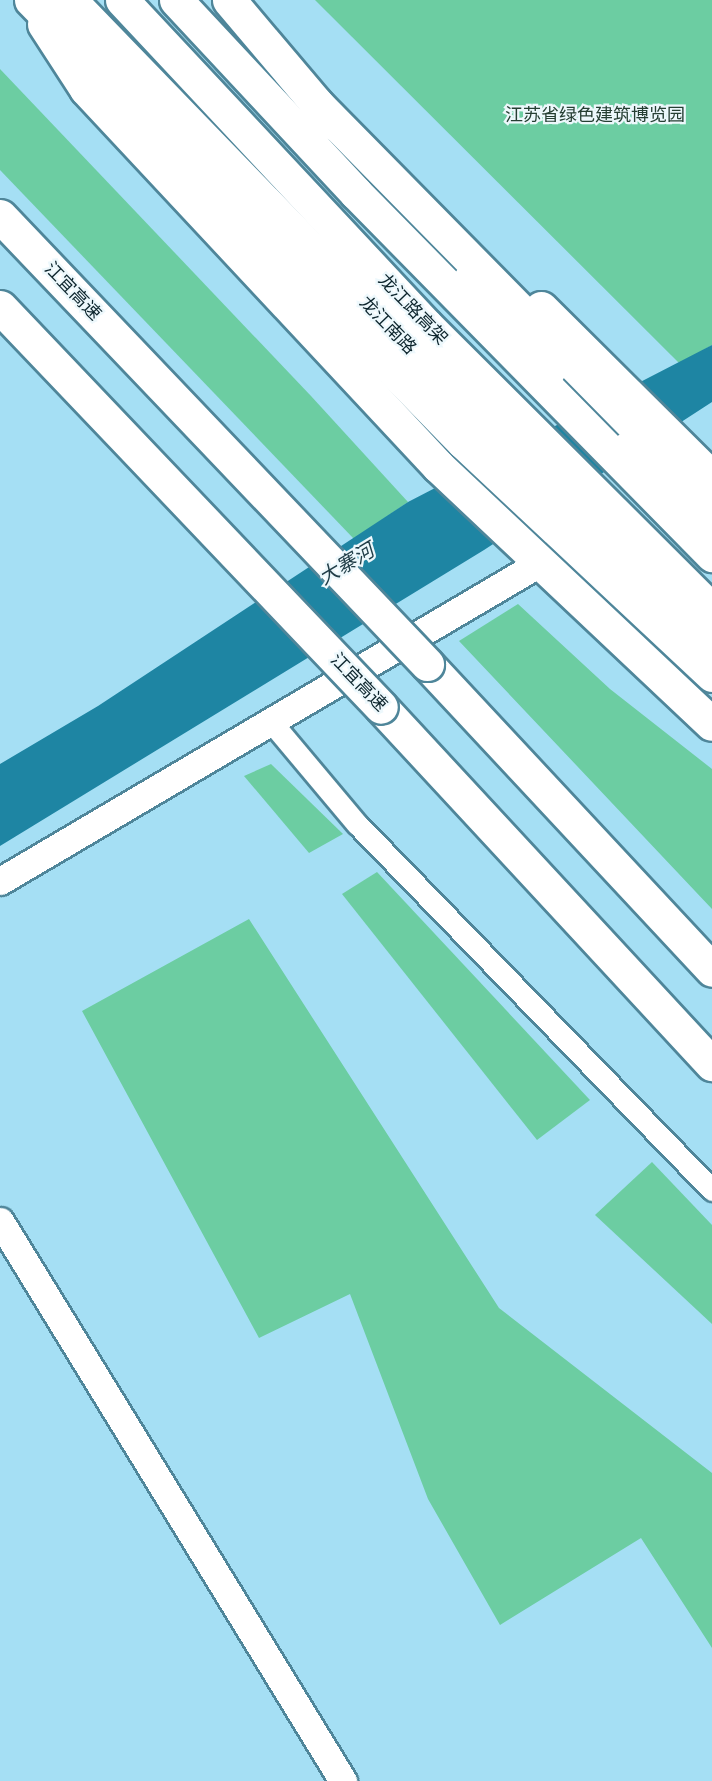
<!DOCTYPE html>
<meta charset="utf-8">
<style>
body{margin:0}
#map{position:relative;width:712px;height:1781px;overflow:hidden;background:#a5dff4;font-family:"Sofia Sans Condensed","Noto Sans SC",sans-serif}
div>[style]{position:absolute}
.green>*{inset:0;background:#6ccda2}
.water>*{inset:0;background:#1e85a3}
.roads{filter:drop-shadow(2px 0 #4f869a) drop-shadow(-2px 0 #4f869a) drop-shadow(0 2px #4f869a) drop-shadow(0 -2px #4f869a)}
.minor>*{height:21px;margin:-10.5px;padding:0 10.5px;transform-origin:10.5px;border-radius:10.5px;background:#fff}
.tertiary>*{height:27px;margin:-13.5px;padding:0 13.5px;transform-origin:13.5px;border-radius:13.5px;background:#fff}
.primary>*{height:33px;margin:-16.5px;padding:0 16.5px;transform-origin:16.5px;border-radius:16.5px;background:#fff}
.trunk>*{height:33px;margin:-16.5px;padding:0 16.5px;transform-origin:16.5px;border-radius:16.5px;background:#fff}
.motorway>*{height:33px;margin:-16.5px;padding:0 16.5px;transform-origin:16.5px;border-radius:16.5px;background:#fff}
.bridges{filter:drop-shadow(2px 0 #4f869a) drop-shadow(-2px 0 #4f869a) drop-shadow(0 2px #4f869a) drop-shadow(0 -2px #4f869a)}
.motorway-bridge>*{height:33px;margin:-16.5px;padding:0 16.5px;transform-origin:16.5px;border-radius:16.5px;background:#fff}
span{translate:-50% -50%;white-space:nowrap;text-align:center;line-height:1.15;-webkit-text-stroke:4.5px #edf8fc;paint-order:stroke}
.park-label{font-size:18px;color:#263f33}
.street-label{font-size:18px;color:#0c242c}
.water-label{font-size:20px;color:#213e48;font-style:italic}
</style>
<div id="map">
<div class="green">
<i style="clip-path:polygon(315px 0,712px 0,712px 345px,680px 364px)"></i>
<i style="clip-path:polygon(0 69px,311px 396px,408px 502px,354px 539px,0 170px)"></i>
<i style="clip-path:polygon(518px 604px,610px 689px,712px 769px,712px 909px,459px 641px)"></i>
<i style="clip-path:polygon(271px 764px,343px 834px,309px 853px,244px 776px)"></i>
<i style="clip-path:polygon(377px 872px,590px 1100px,537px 1140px,342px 894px)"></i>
<i style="clip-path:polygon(249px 919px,499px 1308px,712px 1473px,712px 1648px,641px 1538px,500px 1625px,428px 1499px,350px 1294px,259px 1338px,82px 1011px)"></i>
<i style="clip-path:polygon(652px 1162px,712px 1225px,712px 1324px,595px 1215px)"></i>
</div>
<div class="water">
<i style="clip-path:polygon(712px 345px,712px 402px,484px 550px,0 846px,0 764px,98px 706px,408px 502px)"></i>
</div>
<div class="roads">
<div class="minor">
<i style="left:273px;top:724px;width:131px;rotate:50deg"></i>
<i style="left:357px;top:824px;width:510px;rotate:45.87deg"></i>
</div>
<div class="tertiary">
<i style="left:0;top:881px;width:624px;rotate:-30.51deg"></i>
<i style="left:0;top:1221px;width:657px;rotate:58.51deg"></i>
</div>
<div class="primary">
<i style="left:70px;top:0;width:605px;rotate:45.94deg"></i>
<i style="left:491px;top:435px;width:305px;rotate:43.5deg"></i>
<i style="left:229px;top:0;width:161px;rotate:49.8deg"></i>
<i style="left:44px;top:24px;width:77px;rotate:57.1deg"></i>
<i style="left:86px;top:89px;width:516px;rotate:46.96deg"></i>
<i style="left:438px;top:466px;width:376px;rotate:43.3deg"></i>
<i style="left:470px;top:279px;width:120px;rotate:48.7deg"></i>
<i style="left:541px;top:308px;width:241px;rotate:44.8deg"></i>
<i style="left:628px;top:448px;width:115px;rotate:43.2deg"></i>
</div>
<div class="trunk">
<i style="left:31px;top:0;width:618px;rotate:45.66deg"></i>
<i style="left:463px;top:442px;width:341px;rotate:43.1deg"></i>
<i style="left:122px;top:0;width:445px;rotate:46.9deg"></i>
<i style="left:426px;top:325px;width:404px;rotate:44.9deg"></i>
<i style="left:176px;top:0;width:264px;rotate:47deg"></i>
<i style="left:356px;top:193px;width:508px;rotate:45.48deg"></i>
<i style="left:314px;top:101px;width:567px;rotate:45.43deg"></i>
</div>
<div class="motorway">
<i style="left:427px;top:664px;width:418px;rotate:47deg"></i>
<i style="left:381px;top:707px;width:487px;rotate:47.2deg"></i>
</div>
</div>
<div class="bridges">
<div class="motorway-bridge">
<i style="left:0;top:216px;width:619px;rotate:46.37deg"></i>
<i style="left:0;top:307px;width:552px;rotate:46.39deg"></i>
</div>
</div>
<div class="park-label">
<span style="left:595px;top:116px">江苏省绿色建筑博览园</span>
</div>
<div class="street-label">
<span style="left:72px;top:292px;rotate:46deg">江宜高速</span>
<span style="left:412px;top:310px;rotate:46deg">龙江路高架</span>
<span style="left:387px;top:326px;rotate:46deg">龙江南路</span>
<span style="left:358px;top:683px;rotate:46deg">江宜高速</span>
</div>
<div class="water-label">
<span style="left:347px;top:565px;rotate:-31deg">大寨河</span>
</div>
</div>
